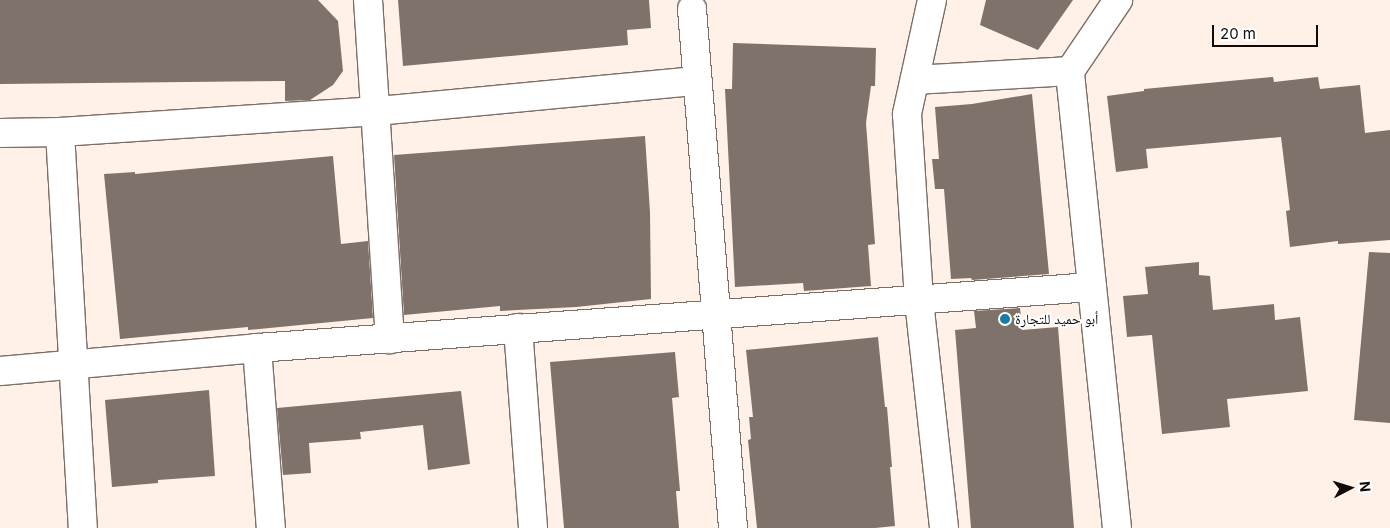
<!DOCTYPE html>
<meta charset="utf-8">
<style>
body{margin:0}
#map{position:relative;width:1390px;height:528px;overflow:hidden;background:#fff1e8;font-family:Inter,"Noto Naskh Arabic",sans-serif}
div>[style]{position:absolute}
.building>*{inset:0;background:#7e726b}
.roads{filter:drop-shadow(1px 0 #7a6e67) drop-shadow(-1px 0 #7a6e67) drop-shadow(0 1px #7a6e67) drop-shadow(0 -1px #7a6e67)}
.minor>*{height:28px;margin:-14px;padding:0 14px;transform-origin:14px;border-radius:14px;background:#fff}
.dots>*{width:14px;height:14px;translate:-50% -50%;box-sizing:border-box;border:2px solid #fff;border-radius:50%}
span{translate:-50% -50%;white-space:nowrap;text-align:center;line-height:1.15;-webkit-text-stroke:4px #fff;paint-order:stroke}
.poi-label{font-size:14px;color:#0f0a08}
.left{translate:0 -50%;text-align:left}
.north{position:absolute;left:1325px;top:463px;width:50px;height:50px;-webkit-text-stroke:4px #fff;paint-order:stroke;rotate:85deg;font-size:14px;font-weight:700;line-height:20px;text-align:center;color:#0f0a08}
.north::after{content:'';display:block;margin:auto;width:18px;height:22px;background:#0f0a08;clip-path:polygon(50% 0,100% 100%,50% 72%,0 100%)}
.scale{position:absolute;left:1212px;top:25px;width:106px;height:22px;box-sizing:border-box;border:2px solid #0f0a08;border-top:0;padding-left:6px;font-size:15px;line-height:18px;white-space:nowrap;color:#0f0a08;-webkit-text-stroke:4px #fff;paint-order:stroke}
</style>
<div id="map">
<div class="building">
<i style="clip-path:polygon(0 0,318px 0,338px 21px,343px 71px,333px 85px,310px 100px,285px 101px,285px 81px,0 84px)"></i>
<i style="clip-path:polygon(398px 0,649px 0,651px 28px,627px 30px,628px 45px,403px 66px)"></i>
<i style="clip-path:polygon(986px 0,1073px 0,1038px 50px,980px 25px)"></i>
<i style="clip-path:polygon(733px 43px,876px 48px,875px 86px,871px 86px,866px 123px,875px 244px,868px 245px,871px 286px,804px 291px,803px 283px,735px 287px,725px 89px,732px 89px)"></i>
<i style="clip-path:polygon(1273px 77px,1274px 82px,1318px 77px,1320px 89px,1360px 85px,1365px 133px,1390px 130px,1390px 240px,1338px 244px,1338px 241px,1290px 247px,1286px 211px,1290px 210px,1281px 137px,1146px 149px,1148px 168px,1116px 172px,1107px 96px,1144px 91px,1144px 89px)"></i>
<i style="clip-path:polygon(1032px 94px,1049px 274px,972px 280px,971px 278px,951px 279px,944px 189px,935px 189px,932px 159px,939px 159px,935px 107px,972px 104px)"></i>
<i style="clip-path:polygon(645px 136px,650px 212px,651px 299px,576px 307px,500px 311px,500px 306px,404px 315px,394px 155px)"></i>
<i style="clip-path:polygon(333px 156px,341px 244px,368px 241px,373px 318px,248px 330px,248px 327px,120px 339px,104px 174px,135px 172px,135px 174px)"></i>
<i style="clip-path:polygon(1369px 252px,1390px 253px,1390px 423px,1354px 420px)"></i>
<i style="clip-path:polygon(1199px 262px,1199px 275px,1210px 276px,1213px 310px,1274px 304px,1275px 320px,1300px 317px,1308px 391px,1227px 399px,1230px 427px,1162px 434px,1152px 335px,1127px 337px,1123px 296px,1148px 294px,1145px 267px)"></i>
<i style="clip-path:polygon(1020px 308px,1022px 330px,1058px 327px,1074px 528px,971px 528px,955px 330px,976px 328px,974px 311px)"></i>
<i style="clip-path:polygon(878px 337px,885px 407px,887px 407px,892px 467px,890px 467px,895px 526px,875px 528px,757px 528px,748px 440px,751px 439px,749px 417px,753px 417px,746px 350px)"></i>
<i style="clip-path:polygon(675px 352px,679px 397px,672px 398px,680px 491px,676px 491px,679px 528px,564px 528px,550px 362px)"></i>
<i style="clip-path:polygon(209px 390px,215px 476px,158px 480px,158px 483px,112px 487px,105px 400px)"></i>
<i style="clip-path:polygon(461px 391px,470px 464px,428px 470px,423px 425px,360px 432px,361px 439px,309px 443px,311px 473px,283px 475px,277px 408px)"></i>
</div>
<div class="roads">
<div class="minor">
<i style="left:368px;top:0;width:340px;rotate:86.3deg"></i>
<i style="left:932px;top:0;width:117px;rotate:102.4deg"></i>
<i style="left:907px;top:114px;width:187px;rotate:86.3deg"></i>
<i style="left:919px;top:301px;width:228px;rotate:83.7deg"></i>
<i style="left:692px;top:9px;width:521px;rotate:85.48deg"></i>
<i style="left:915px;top:80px;width:155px;rotate:-3.3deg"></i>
<i style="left:60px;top:132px;width:397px;rotate:86.7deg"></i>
<i style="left:0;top:133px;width:60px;rotate:-1deg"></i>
<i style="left:60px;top:132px;width:318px;rotate:-3.8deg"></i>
<i style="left:377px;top:111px;width:320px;rotate:-5.4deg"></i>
<i style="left:518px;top:328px;width:201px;rotate:85.7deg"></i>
<i style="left:257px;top:348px;width:181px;rotate:85.6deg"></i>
<i style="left:0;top:371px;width:258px;rotate:-5.1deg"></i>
<i style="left:257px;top:348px;width:837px;rotate:-4.18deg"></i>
<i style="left:1117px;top:528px;width:459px;rotate:-95.9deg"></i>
<i style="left:1070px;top:71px;width:86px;rotate:-55.9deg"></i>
</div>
</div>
<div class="dots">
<i style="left:1005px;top:319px;background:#177da7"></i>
</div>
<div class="poi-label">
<span class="left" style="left:1015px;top:319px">أبو حميد للتجارة</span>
</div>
<div class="north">N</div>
<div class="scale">20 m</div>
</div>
